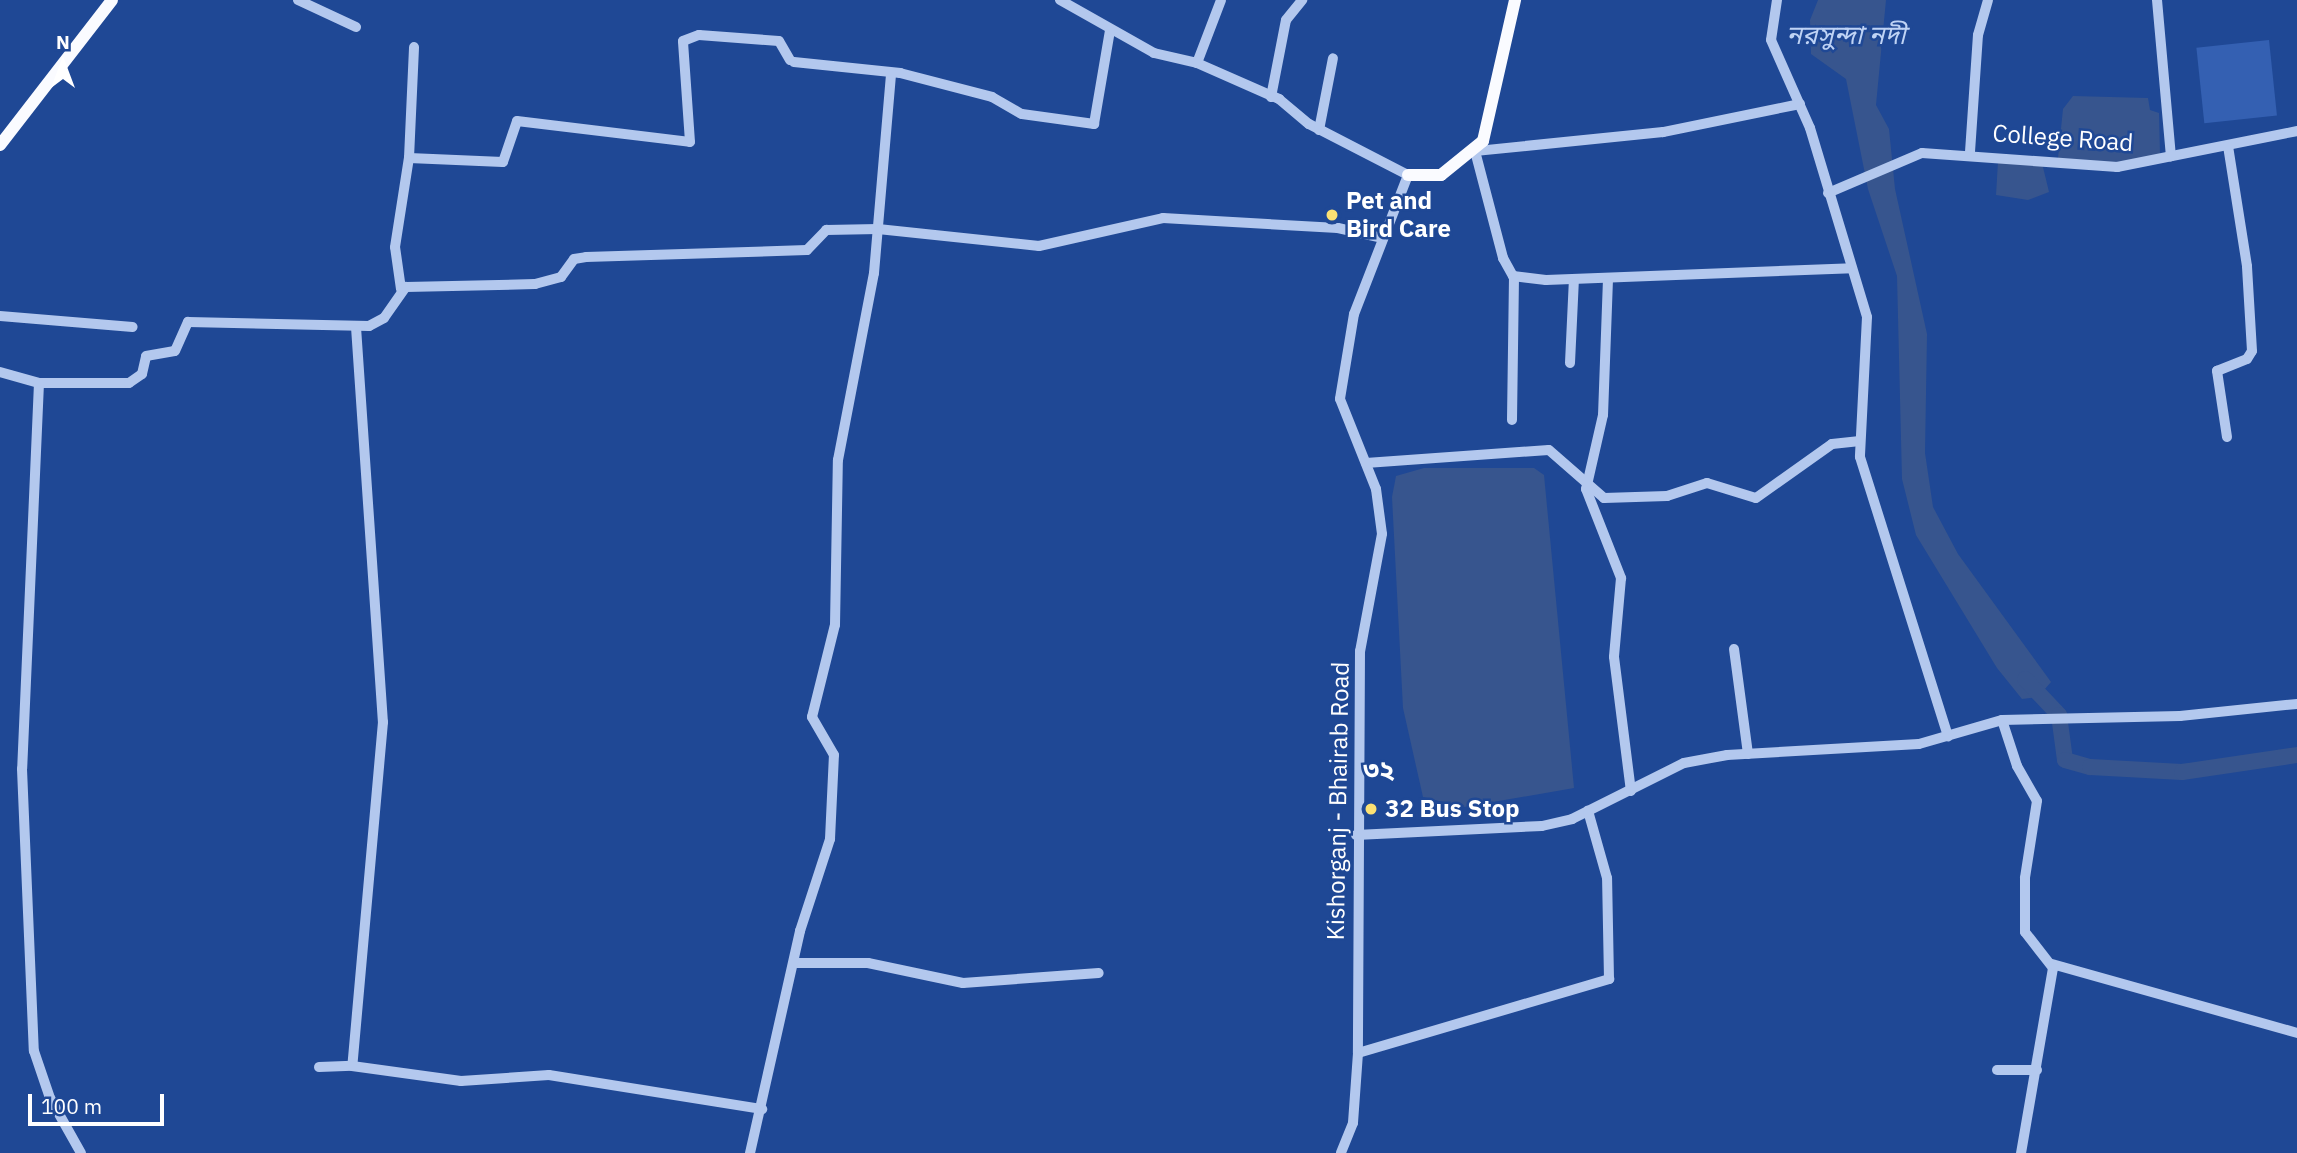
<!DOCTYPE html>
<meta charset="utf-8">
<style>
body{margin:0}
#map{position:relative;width:2297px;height:1153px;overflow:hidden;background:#1f4895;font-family:"IBM Plex Sans","Noto Sans Bengali",sans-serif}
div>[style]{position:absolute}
.green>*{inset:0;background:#3460b2;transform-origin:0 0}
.water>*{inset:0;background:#37558e}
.river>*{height:16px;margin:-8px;padding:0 8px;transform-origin:8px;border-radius:8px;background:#37558e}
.minor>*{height:10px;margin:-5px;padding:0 5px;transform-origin:5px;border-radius:5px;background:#b3c8ee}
.major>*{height:12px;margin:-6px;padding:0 6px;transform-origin:6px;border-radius:6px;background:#fafbff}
.dots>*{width:19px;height:19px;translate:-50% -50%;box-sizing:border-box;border:4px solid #1f4895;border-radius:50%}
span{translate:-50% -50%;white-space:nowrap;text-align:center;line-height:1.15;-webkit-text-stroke:5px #1f4895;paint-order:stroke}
.street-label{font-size:24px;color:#fff}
.poi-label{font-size:24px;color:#fff;font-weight:700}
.left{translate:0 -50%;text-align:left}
.water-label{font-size:26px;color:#bfd3f5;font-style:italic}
.neighbourhood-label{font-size:26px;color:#fff;font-weight:700}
.north{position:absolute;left:28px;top:28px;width:70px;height:70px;-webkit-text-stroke:5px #1f4895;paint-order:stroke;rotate:0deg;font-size:19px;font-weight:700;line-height:28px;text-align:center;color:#fff}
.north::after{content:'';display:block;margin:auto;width:24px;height:32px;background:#fff;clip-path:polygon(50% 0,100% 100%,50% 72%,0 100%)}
.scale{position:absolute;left:28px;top:1094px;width:136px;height:32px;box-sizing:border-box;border:4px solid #fff;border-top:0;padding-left:9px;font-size:21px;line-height:24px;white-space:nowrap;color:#fff;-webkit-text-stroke:5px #1f4895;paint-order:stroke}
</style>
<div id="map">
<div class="green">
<i style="left:2269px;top:40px;width:76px;height:73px;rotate:84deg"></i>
</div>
<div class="water">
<i style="clip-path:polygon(1818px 0,1886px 0,1876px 105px,1889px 129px,1895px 189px,1927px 334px,1925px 453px,1933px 507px,1958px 554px,2051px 682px,2038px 697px,2022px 699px,1997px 668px,1916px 535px,1902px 479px,1897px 276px,1868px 189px,1846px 79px,1811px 54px,1810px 20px)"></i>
<i style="clip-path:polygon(2073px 96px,2148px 98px,2150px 110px,2159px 113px,2160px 154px,2114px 163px,2058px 158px,2063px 109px)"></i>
<i style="clip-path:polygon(1998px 162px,2042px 163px,2049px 192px,2028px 200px,1996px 195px)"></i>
<i style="clip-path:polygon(1424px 468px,1534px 468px,1544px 475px,1574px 788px,1464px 807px,1423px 797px,1403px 708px,1392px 497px,1396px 476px)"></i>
</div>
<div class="river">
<i style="left:2025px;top:679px;width:50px;rotate:46.6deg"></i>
<i style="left:2059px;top:715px;width:45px;rotate:82.4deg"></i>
<i style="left:2065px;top:760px;width:26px;rotate:16deg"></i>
<i style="left:2090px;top:767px;width:92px;rotate:3.1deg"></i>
<i style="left:2182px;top:772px;width:116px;rotate:-8.4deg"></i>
</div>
<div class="minor">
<i style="left:298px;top:0;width:64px;rotate:25deg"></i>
<i style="left:1060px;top:0;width:108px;rotate:29.4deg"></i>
<i style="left:1154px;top:53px;width:44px;rotate:13.1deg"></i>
<i style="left:1197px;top:63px;width:90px;rotate:23.7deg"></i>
<i style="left:1279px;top:99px;width:39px;rotate:40deg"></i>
<i style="left:1309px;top:124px;width:111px;rotate:27.3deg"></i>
<i style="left:1408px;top:175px;width:149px;rotate:111.2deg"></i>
<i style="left:1354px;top:314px;width:86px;rotate:99.4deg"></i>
<i style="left:1340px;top:399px;width:97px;rotate:68.2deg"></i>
<i style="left:1376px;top:489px;width:45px;rotate:82.4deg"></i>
<i style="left:1382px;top:534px;width:119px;rotate:100.6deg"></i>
<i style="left:1360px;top:651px;width:402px;rotate:90.3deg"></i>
<i style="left:1358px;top:1053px;width:70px;rotate:94.1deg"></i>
<i style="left:1353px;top:1123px;width:32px;rotate:112deg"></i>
<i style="left:1777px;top:0;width:40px;rotate:98.5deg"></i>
<i style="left:1771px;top:40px;width:96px;rotate:66.1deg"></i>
<i style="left:1810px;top:128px;width:197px;rotate:73.2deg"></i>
<i style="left:1867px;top:317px;width:140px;rotate:92.9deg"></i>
<i style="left:1860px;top:457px;width:293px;rotate:72.5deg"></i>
<i style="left:2157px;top:0;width:157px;rotate:84.9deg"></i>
<i style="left:794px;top:62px;width:107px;rotate:5.9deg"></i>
<i style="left:900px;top:73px;width:95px;rotate:14.6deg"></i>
<i style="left:992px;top:97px;width:34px;rotate:30deg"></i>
<i style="left:1022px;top:114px;width:73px;rotate:7.9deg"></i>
<i style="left:1094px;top:124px;width:95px;rotate:-80.3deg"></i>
<i style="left:1197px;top:63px;width:67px;rotate:-69.1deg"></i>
<i style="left:1271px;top:97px;width:78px;rotate:-79deg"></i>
<i style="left:1286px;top:20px;width:26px;rotate:-51deg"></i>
<i style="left:1800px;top:104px;width:140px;rotate:168.4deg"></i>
<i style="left:1663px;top:132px;width:189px;rotate:174.2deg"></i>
<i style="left:1475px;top:151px;width:111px;rotate:75.3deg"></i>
<i style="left:1503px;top:258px;width:21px;rotate:61deg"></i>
<i style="left:1513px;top:276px;width:33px;rotate:7deg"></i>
<i style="left:1546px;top:280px;width:306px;rotate:-2.2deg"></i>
<i style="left:1319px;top:130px;width:73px;rotate:-79deg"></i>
<i style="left:1970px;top:152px;width:117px;rotate:-86.1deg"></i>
<i style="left:1978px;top:35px;width:36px;rotate:-74deg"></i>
<i style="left:409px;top:158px;width:94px;rotate:2.4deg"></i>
<i style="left:503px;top:162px;width:43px;rotate:-71.1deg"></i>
<i style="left:517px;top:121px;width:174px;rotate:6.9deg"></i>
<i style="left:690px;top:142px;width:101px;rotate:-94deg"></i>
<i style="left:683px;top:41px;width:17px;rotate:-21deg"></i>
<i style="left:699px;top:35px;width:80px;rotate:4.3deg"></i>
<i style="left:779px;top:41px;width:22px;rotate:60deg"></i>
<i style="left:1828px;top:193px;width:102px;rotate:-23.1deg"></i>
<i style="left:1922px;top:153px;width:196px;rotate:4.1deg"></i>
<i style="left:2117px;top:167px;width:184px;rotate:-11.3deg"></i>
<i style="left:1608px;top:279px;width:136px;rotate:92.1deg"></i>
<i style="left:1603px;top:415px;width:76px;rotate:102.9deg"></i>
<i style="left:1586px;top:489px;width:96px;rotate:68.5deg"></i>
<i style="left:1621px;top:578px;width:79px;rotate:95.1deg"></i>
<i style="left:1614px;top:657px;width:135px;rotate:82.8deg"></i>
<i style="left:401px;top:289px;width:42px;rotate:-98.1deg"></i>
<i style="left:395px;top:247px;width:90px;rotate:-81.1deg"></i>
<i style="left:409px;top:158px;width:111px;rotate:-87.4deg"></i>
<i style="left:0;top:316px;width:133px;rotate:4.7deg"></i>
<i style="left:356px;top:327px;width:396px;rotate:86.1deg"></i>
<i style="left:383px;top:722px;width:345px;rotate:95.1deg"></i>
<i style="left:352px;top:1066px;width:110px;rotate:7.8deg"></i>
<i style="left:461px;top:1081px;width:88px;rotate:-3.9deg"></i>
<i style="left:549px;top:1075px;width:216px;rotate:9.1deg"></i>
<i style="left:1570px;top:363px;width:84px;rotate:-87.3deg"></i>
<i style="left:0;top:372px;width:41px;rotate:15.8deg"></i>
<i style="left:39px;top:383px;width:90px"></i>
<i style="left:129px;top:383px;width:16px;rotate:-35deg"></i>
<i style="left:142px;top:374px;width:18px;rotate:-77deg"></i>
<i style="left:146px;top:356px;width:29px;rotate:-10deg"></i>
<i style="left:175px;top:351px;width:32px;rotate:-66deg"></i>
<i style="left:188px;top:322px;width:181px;rotate:1.3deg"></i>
<i style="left:369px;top:326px;width:17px;rotate:-28deg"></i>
<i style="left:384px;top:318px;width:38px;rotate:-55deg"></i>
<i style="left:406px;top:287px;width:129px;rotate:-1.3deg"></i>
<i style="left:535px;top:284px;width:27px;rotate:-15deg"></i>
<i style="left:561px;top:277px;width:22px;rotate:-54deg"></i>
<i style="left:574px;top:259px;width:12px;rotate:-9deg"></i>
<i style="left:586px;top:257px;width:221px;rotate:-1.8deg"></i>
<i style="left:807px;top:250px;width:28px;rotate:-46deg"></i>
<i style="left:826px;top:230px;width:52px;rotate:-1.1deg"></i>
<i style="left:878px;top:229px;width:162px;rotate:6deg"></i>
<i style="left:1039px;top:246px;width:127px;rotate:-12.7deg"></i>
<i style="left:1163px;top:218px;width:175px;rotate:3.3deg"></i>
<i style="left:1338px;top:228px;width:45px;rotate:12.8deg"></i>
<i style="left:39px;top:383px;width:386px;rotate:92.5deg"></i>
<i style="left:22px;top:769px;width:282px;rotate:87.6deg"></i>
<i style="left:34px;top:1051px;width:50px;rotate:71.2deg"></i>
<i style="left:50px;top:1098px;width:63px;rotate:60.6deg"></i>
<i style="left:1512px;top:420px;width:144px;rotate:-89.2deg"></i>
<i style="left:2227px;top:437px;width:67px;rotate:-98.6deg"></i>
<i style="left:2217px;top:371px;width:32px;rotate:-22deg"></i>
<i style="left:2247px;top:359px;width:9px;rotate:-58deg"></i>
<i style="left:2252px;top:351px;width:85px;rotate:-93.4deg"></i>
<i style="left:2247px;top:266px;width:121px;rotate:-99deg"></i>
<i style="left:1366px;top:463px;width:183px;rotate:-4.1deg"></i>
<i style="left:1549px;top:450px;width:73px;rotate:41.1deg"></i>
<i style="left:1604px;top:498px;width:63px;rotate:-1.8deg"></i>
<i style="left:1667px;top:496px;width:42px;rotate:-18deg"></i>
<i style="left:1707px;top:483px;width:51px;rotate:17deg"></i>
<i style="left:1756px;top:498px;width:93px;rotate:-35.4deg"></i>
<i style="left:1832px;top:444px;width:28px;rotate:-6deg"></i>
<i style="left:1734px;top:649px;width:106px;rotate:82.4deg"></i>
<i style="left:2002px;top:720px;width:48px;rotate:71.9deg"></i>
<i style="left:2017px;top:766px;width:40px;rotate:60.3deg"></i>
<i style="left:2037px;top:801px;width:78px;rotate:98.9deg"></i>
<i style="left:2025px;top:878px;width:54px;rotate:90deg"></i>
<i style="left:2025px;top:932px;width:46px;rotate:52.1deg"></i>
<i style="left:2053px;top:968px;width:188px;rotate:99.8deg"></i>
<i style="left:1356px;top:835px;width:186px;rotate:-2.8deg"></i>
<i style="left:1542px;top:826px;width:31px;rotate:-13deg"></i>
<i style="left:1572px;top:819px;width:125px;rotate:-26.6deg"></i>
<i style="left:1684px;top:763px;width:44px;rotate:-10.5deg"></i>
<i style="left:1727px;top:755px;width:192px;rotate:-3.3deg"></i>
<i style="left:1919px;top:744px;width:86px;rotate:-16.1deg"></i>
<i style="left:2002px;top:720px;width:178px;rotate:-1.3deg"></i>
<i style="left:2180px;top:716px;width:118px;rotate:-5.9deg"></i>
<i style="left:795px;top:963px;width:73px"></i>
<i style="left:868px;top:963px;width:97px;rotate:11.9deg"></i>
<i style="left:963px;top:983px;width:136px;rotate:-4.2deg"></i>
<i style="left:2052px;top:964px;width:255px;rotate:15.7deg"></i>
<i style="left:1358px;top:1053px;width:262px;rotate:-16.4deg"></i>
<i style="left:1609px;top:979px;width:101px;rotate:-91.1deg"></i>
<i style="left:1607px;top:878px;width:70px;rotate:-105.8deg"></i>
<i style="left:319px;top:1067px;width:33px;rotate:-2deg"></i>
<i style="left:1997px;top:1070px;width:40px"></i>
<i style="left:750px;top:1153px;width:228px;rotate:-77.3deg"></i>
<i style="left:800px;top:931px;width:97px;rotate:-71.9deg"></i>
<i style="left:830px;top:839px;width:84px;rotate:-87.3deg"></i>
<i style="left:834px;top:755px;width:44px;rotate:-120.1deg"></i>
<i style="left:812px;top:717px;width:95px;rotate:-76deg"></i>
<i style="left:835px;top:625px;width:165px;rotate:-89deg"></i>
<i style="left:838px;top:460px;width:190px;rotate:-79.1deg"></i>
<i style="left:874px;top:273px;width:201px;rotate:-85.1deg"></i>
</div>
<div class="major">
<i style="left:0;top:145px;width:183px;rotate:-52.3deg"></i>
<i style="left:1408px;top:175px;width:33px"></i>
<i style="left:1441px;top:175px;width:54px;rotate:-39deg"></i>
<i style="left:1483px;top:141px;width:145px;rotate:-77.2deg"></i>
</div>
<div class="dots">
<i style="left:1332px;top:215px;background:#fce173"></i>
<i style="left:1371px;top:809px;background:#fce173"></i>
</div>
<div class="street-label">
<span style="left:2063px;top:138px;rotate:4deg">College Road</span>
<span style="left:1338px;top:801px;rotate:-89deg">Kishorganj - Bhairab Road</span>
</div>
<div class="poi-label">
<span class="left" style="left:1346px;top:215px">Pet and<br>Bird Care</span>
<span class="left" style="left:1385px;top:809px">32 Bus Stop</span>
</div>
<div class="water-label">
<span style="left:1846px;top:35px">নরসুন্দা নদী</span>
</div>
<div class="neighbourhood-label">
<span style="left:1379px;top:770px">৩২</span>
</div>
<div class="north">N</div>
<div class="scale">100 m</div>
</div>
